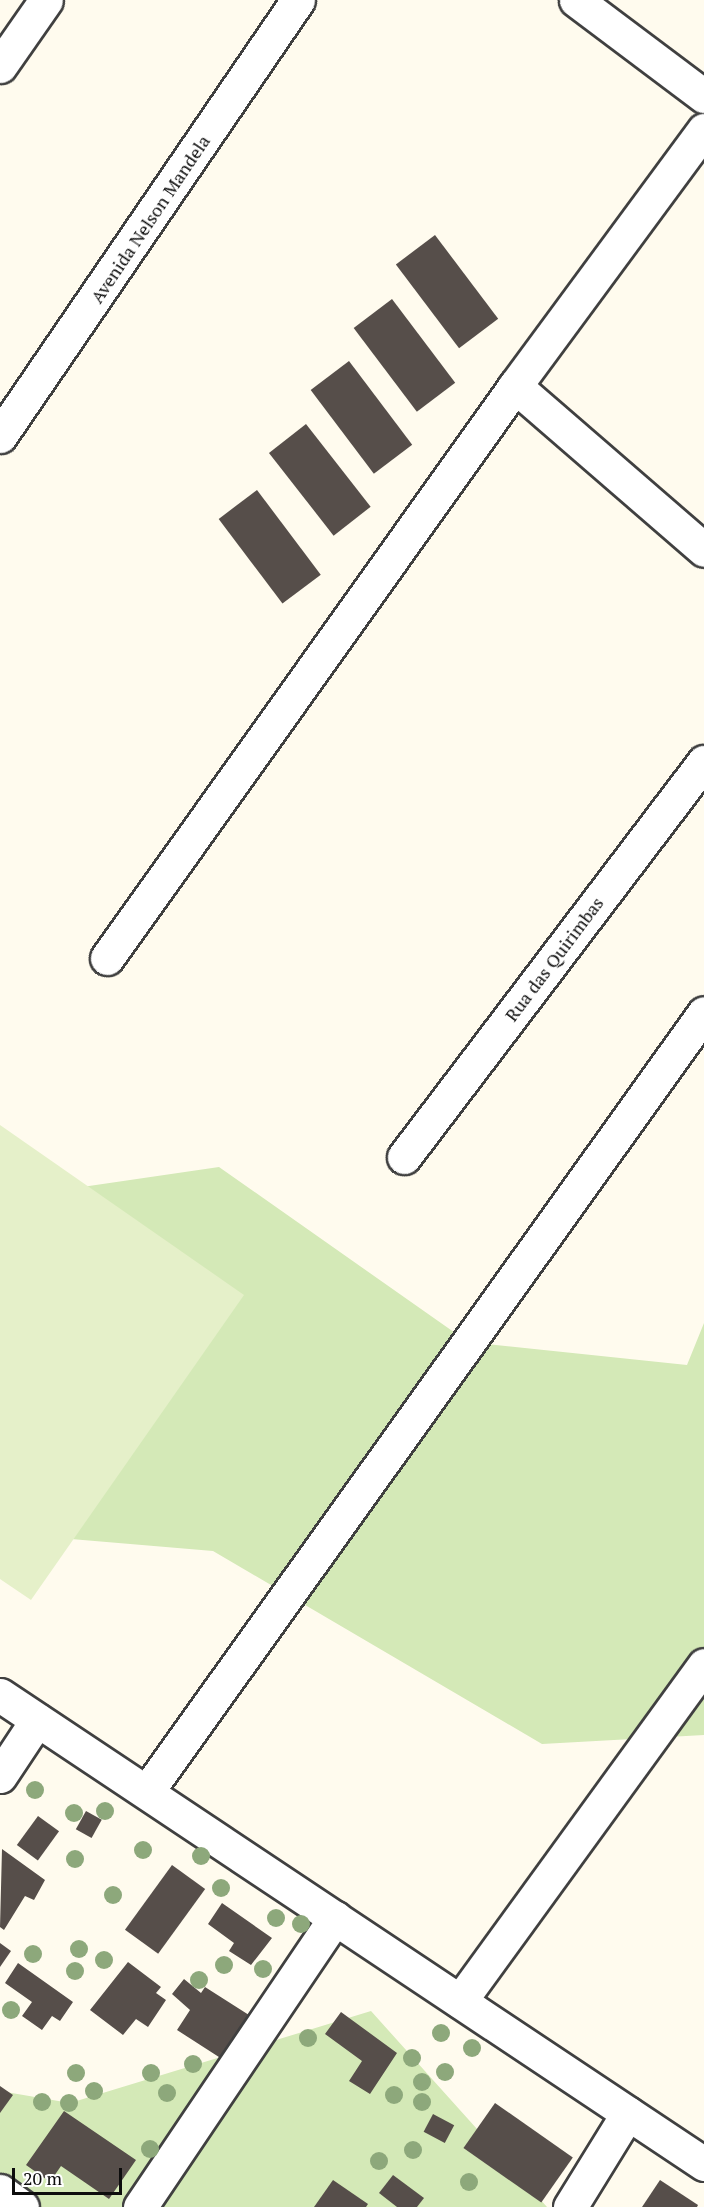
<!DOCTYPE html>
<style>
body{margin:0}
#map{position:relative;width:704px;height:2207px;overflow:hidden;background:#fffbee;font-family:"PT Serif",serif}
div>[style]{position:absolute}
.green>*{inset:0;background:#d4e9b7}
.pitch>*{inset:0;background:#e5f0c9}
.building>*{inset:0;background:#564e4a;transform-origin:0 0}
.roads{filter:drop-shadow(2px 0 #404040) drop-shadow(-2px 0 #404040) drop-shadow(0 2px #404040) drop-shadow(0 -2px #404040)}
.minor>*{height:33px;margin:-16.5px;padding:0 16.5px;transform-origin:16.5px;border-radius:16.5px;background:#fff}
.tertiary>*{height:33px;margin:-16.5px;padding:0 16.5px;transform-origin:16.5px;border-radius:16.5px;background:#fff}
.trees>*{width:18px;height:18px;margin:-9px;border-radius:50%;background:#8da87b}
span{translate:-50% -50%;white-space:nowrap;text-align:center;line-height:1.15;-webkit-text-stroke:6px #fff;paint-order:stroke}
.street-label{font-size:18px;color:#0d0d0d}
.scale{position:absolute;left:12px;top:2168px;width:110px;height:27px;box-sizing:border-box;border:3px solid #0d0d0d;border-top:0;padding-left:8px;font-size:18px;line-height:21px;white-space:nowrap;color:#0d0d0d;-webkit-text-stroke:4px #fff;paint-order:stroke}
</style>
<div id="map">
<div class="green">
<i style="clip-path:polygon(219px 1167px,468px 1342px,687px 1365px,704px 1323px,704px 1735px,542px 1744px,213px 1551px,0 1533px,0 1199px)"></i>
<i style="clip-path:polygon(371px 2011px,547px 2207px,0 2207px,0 2091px,70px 2103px)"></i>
</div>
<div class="pitch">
<i style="clip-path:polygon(0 1125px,244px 1295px,31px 1600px,0 1579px)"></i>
</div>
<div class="building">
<i style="left:435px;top:235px;width:105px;height:49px;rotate:53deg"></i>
<i style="left:392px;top:299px;width:105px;height:48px;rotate:53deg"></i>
<i style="left:349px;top:361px;width:105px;height:48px;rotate:53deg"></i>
<i style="left:306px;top:424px;width:105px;height:47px;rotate:52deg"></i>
<i style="left:257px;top:490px;width:106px;height:48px;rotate:53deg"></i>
<i style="left:86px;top:1811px;width:18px;height:21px;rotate:29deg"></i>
<i style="left:38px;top:1816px;width:26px;height:36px;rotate:36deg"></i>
<i style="clip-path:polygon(2px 1849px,45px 1880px,34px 1900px,25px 1896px,4px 1930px,0 1927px)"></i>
<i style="left:172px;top:1865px;width:41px;height:80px;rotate:36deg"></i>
<i style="clip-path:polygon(222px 1903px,272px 1938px,251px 1965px,229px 1951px,234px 1943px,208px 1924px)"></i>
<i style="clip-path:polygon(0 1943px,11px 1951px,0 1967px)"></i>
<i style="clip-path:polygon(128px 1962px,161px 1987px,156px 1993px,166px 2000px,148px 2027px,136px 2019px,123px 2035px,90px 2010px)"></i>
<i style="clip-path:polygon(18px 1963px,73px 2002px,60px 2021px,52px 2016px,42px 2030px,22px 2016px,32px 2002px,5px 1983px)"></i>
<i style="clip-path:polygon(184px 1979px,201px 1993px,205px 1987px,263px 2024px,236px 2068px,177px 2030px,190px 2010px,172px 1994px)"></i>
<i style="clip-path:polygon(341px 2012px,397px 2053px,370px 2094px,349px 2081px,362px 2061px,325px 2034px)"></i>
<i style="clip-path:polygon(0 2086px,13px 2095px,0 2113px)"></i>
<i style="left:495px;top:2103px;width:95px;height:55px;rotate:35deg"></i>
<i style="clip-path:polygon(64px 2111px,136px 2160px,109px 2199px,61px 2166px,50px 2182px,26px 2165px)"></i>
<i style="left:433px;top:2114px;width:24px;height:20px;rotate:28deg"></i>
<i style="clip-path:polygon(393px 2175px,424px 2198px,417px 2207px,397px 2207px,379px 2193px)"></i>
<i style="clip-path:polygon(333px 2180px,368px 2204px,366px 2207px,314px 2207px)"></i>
<i style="clip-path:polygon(660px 2180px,698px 2205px,697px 2207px,642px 2207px)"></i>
</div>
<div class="roads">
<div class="minor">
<i style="left:576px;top:0;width:160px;rotate:36.9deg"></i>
<i style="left:0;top:66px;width:80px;rotate:-55.1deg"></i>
<i style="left:515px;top:386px;width:250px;rotate:40.9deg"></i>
<i style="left:107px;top:958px;width:703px;rotate:-54.5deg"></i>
<i style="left:515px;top:386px;width:318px;rotate:-53.6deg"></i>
<i style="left:404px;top:1157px;width:496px;rotate:-52.8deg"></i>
<i style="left:0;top:1695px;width:846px;rotate:33.67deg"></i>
<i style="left:0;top:1776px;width:67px;rotate:-56.5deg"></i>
<i style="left:148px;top:1790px;width:955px;rotate:-54.41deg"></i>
<i style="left:460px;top:2001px;width:415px;rotate:-54deg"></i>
<i style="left:0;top:2191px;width:27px;rotate:36deg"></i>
<i style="left:140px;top:2207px;width:349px;rotate:-56deg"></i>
<i style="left:570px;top:2207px;width:110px;rotate:-58.3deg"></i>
</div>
<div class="tertiary">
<i style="left:0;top:436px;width:528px;rotate:-55.65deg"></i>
</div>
</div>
<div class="trees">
<i style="left:35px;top:1790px"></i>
<i style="left:105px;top:1811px"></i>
<i style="left:74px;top:1813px"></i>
<i style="left:143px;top:1850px"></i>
<i style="left:201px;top:1856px"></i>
<i style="left:75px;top:1859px"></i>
<i style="left:221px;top:1888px"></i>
<i style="left:113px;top:1895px"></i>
<i style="left:276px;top:1918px"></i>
<i style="left:301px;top:1924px"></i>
<i style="left:79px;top:1949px"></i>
<i style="left:33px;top:1954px"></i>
<i style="left:104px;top:1960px"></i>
<i style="left:224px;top:1965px"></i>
<i style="left:263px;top:1969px"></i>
<i style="left:75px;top:1971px"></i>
<i style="left:199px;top:1980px"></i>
<i style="left:11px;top:2010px"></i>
<i style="left:441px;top:2033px"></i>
<i style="left:308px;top:2038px"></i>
<i style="left:472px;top:2048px"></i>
<i style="left:412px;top:2058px"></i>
<i style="left:193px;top:2064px"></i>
<i style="left:445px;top:2072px"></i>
<i style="left:76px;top:2073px"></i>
<i style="left:151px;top:2073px"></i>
<i style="left:422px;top:2082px"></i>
<i style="left:94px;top:2091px"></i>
<i style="left:167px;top:2093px"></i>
<i style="left:394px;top:2095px"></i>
<i style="left:42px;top:2102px"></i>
<i style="left:422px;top:2102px"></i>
<i style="left:69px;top:2103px"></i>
<i style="left:150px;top:2149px"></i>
<i style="left:413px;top:2150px"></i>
<i style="left:379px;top:2161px"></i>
<i style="left:469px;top:2182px"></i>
</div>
<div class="street-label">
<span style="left:150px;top:219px;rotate:-56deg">Avenida Nelson Mandela</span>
<span style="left:554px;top:959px;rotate:-53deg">Rua das Quirimbas</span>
</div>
<div class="scale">20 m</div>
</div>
